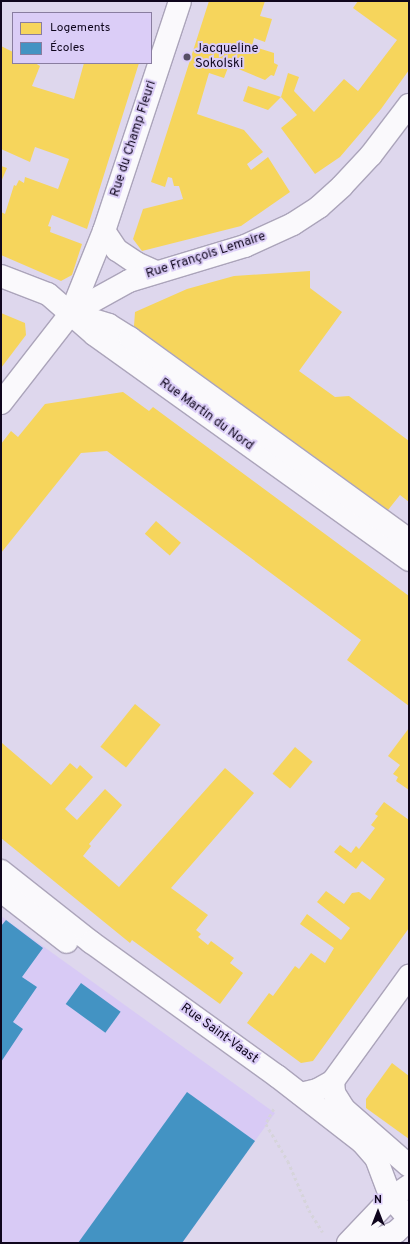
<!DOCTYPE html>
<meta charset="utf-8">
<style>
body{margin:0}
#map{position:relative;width:410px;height:1244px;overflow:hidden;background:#ded7ed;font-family:Overpass,sans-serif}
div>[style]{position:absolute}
.built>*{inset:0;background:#d8caf5}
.homes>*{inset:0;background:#f6d55c;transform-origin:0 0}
.schools>*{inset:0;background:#4393c3;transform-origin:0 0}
.path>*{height:2.5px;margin-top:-1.25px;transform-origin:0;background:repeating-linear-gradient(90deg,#d6d4db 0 3px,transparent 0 6px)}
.roads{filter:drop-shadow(1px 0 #aba4ba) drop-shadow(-1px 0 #aba4ba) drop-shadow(0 1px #aba4ba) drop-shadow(0 -1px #aba4ba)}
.minor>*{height:22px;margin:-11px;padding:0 11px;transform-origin:11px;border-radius:11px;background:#faf9fc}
.dots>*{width:11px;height:11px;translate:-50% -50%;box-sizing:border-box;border:2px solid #dbcdf7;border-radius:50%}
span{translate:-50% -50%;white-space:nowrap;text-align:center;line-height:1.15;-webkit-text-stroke:4px #dbcdf7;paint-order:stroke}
.poi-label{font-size:13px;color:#0f061d}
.left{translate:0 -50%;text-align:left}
.street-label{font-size:13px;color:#0f061d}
.frame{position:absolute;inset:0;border:2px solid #0f061d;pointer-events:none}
.legend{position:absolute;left:12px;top:12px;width:140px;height:52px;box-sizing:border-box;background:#dbcdf7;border:1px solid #897da0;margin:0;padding:5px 7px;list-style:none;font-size:12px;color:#0f061d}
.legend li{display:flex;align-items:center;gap:8px;height:20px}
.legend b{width:20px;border:1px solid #897da0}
.north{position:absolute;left:358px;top:1192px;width:40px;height:40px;-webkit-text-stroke:3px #dbcdf7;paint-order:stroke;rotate:0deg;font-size:11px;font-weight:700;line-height:16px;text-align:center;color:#0f061d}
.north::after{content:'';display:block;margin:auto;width:14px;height:18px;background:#0f061d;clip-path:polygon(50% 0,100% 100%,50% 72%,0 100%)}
</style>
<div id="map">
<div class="built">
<i style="clip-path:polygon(1px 916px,275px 1113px,182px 1243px,1px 1243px)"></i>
</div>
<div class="homes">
<i style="clip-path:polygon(209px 1px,265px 1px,260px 16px,272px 19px,265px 42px,254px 38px,252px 46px,274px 53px,274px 63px,278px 65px,274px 76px,271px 75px,265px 80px,229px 65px,224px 78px,209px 73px,197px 114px,244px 130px,263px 152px,247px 164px,251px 170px,268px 157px,290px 192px,241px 226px,142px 251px,133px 239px,143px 209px,183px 199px,179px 186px,174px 186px,172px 178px,168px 177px,165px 187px,151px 182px)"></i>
<i style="clip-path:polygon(358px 1px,409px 1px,409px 70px,381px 109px,340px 157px,315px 174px,281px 128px,297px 115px,281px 97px,268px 110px,243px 101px,248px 86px,281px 97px,288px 73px,299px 77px,294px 91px,314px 112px,344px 79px,358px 91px,397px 40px,353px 8px)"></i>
<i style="clip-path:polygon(1px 46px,13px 52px,13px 63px,35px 63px,40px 66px,32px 86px,74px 99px,84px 63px,139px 63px,87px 229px,52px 215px,48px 226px,51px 227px,50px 232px,82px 244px,72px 275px,61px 281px,1px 255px,1px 212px,5px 214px,14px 185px,16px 186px,19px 180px,24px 183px,25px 177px,58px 189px,69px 159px,35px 147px,30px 162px,1px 149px)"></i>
<i style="clip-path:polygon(1px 166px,7px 168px,1px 182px)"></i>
<i style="clip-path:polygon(310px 271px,310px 288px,342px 312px,299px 371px,335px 397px,349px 396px,409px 441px,409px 502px,400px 495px,388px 510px,134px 326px,135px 312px,187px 289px,234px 276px)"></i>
<i style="clip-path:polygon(1px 313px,25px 323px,26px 335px,1px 368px)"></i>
<i style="clip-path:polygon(123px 392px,149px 411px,153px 407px,409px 596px,409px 706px,347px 660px,361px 640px,107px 451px,81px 453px,1px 553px,1px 444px,11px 431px,18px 437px,45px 404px)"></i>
<i style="left:156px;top:521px;width:33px;height:17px;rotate:41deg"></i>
<i style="left:135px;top:704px;width:33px;height:55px;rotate:39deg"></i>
<i style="clip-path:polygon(409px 728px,409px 790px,396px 781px,398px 777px,393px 774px,400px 765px,388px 756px)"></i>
<i style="clip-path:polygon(2px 743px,51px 785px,70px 763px,77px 769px,80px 765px,93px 777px,65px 809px,77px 820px,105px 789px,122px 805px,89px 844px,91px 846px,83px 856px,119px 887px,225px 768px,254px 793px,171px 888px,208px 915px,196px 930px,201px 934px,198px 937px,208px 945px,211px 941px,234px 958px,230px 963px,243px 973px,220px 1004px,132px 940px,130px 943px,1px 838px)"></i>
<i style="left:295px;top:747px;width:23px;height:35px;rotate:40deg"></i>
<i style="clip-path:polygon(384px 802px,409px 820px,409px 928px,313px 1061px,301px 1063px,247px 1023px,269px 993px,273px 996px,295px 966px,299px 969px,311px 953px,325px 963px,334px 948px,300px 924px,307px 914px,341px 940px,350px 928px,317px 902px,326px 891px,344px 904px,352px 893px,359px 892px,370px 900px,385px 879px,362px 861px,356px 869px,334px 852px,340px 845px,351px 853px,356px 846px,359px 849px,375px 828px,371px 825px,378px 816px,375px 814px)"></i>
<i style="clip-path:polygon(392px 1063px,409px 1076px,409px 1139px,366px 1108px,366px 1099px)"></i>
</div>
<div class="schools">
<i style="clip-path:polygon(6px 920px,43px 948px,22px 977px,37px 987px,13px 1022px,23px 1029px,1px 1062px,1px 926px)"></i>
<i style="left:81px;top:983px;width:49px;height:26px;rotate:36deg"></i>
<i style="clip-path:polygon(187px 1092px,255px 1141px,182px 1243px,78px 1243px)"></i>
</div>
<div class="path">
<i style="left:274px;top:1109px;width:17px;rotate:118deg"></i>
<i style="left:266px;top:1124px;width:43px;rotate:59.3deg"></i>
<i style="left:288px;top:1161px;width:53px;rotate:66.8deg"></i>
<i style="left:309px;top:1210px;width:26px;rotate:58deg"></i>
</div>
<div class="roads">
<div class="minor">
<i style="left:104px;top:231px;width:23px;rotate:56deg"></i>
<i style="left:117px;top:250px;width:23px;rotate:34deg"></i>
<i style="left:136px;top:263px;width:22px;rotate:24deg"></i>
<i style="left:1px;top:276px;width:50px;rotate:21deg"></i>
<i style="left:48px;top:294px;width:62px;rotate:41.1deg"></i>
<i style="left:95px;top:335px;width:386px;rotate:35.6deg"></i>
<i style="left:71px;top:313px;width:88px;rotate:-68.1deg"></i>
<i style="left:104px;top:231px;width:242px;rotate:-71.7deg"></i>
<i style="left:80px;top:316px;width:30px;rotate:17deg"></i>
<i style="left:109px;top:325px;width:25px;rotate:32deg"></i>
<i style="left:130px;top:338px;width:344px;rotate:35.9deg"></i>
<i style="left:1px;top:403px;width:114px;rotate:-52.1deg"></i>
<i style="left:71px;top:313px;width:66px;rotate:-28.9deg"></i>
<i style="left:129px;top:281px;width:121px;rotate:-16.8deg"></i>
<i style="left:245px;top:246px;width:53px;rotate:-24.6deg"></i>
<i style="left:293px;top:224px;width:31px;rotate:-33deg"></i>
<i style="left:319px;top:207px;width:31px;rotate:-42deg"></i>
<i style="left:342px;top:186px;width:42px;rotate:-46.9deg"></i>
<i style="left:371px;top:155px;width:63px;rotate:-52.8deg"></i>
<i style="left:1px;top:871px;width:115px;rotate:38.3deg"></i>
<i style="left:91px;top:942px;width:229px;rotate:35.8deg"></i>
<i style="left:277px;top:1076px;width:108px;rotate:37.8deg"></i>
<i style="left:362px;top:1142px;width:21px;rotate:49deg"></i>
<i style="left:376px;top:1158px;width:43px;rotate:69.4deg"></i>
<i style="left:391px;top:1198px;width:28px;rotate:49deg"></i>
<i style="left:1px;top:891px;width:83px;rotate:37.7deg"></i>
<i style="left:333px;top:1081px;width:12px;rotate:85deg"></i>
<i style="left:334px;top:1093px;width:19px;rotate:58deg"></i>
<i style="left:344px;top:1109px;width:86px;rotate:41.2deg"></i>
<i style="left:301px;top:1094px;width:16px;rotate:-14deg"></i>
<i style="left:317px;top:1090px;width:18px;rotate:-29deg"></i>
<i style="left:333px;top:1081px;width:130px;rotate:-54.1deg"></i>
<i style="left:348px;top:1243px;width:62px;rotate:-46.3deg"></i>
<i style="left:391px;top:1198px;width:22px;rotate:-34deg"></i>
<i style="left:370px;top:1243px;width:28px;rotate:-23deg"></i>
<i style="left:396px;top:1232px;width:18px;rotate:-43deg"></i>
</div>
</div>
<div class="dots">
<i style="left:187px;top:57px;background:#574f66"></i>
</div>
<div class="poi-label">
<span class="left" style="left:195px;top:57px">Jacqueline<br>Sokolski</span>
</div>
<div class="street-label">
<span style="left:134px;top:139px;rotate:-72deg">Rue du Champ Fleuri</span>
<span style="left:206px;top:256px;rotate:-18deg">Rue François Lemaire</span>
<span style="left:206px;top:415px;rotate:36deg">Rue Martin du Nord</span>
<span style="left:219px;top:1034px;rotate:36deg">Rue Saint-Vaast</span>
</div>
<div class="frame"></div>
<ul class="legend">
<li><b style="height:11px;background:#f6d55c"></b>Logements</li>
<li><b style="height:11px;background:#4393c3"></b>Écoles</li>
</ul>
<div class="north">N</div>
</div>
